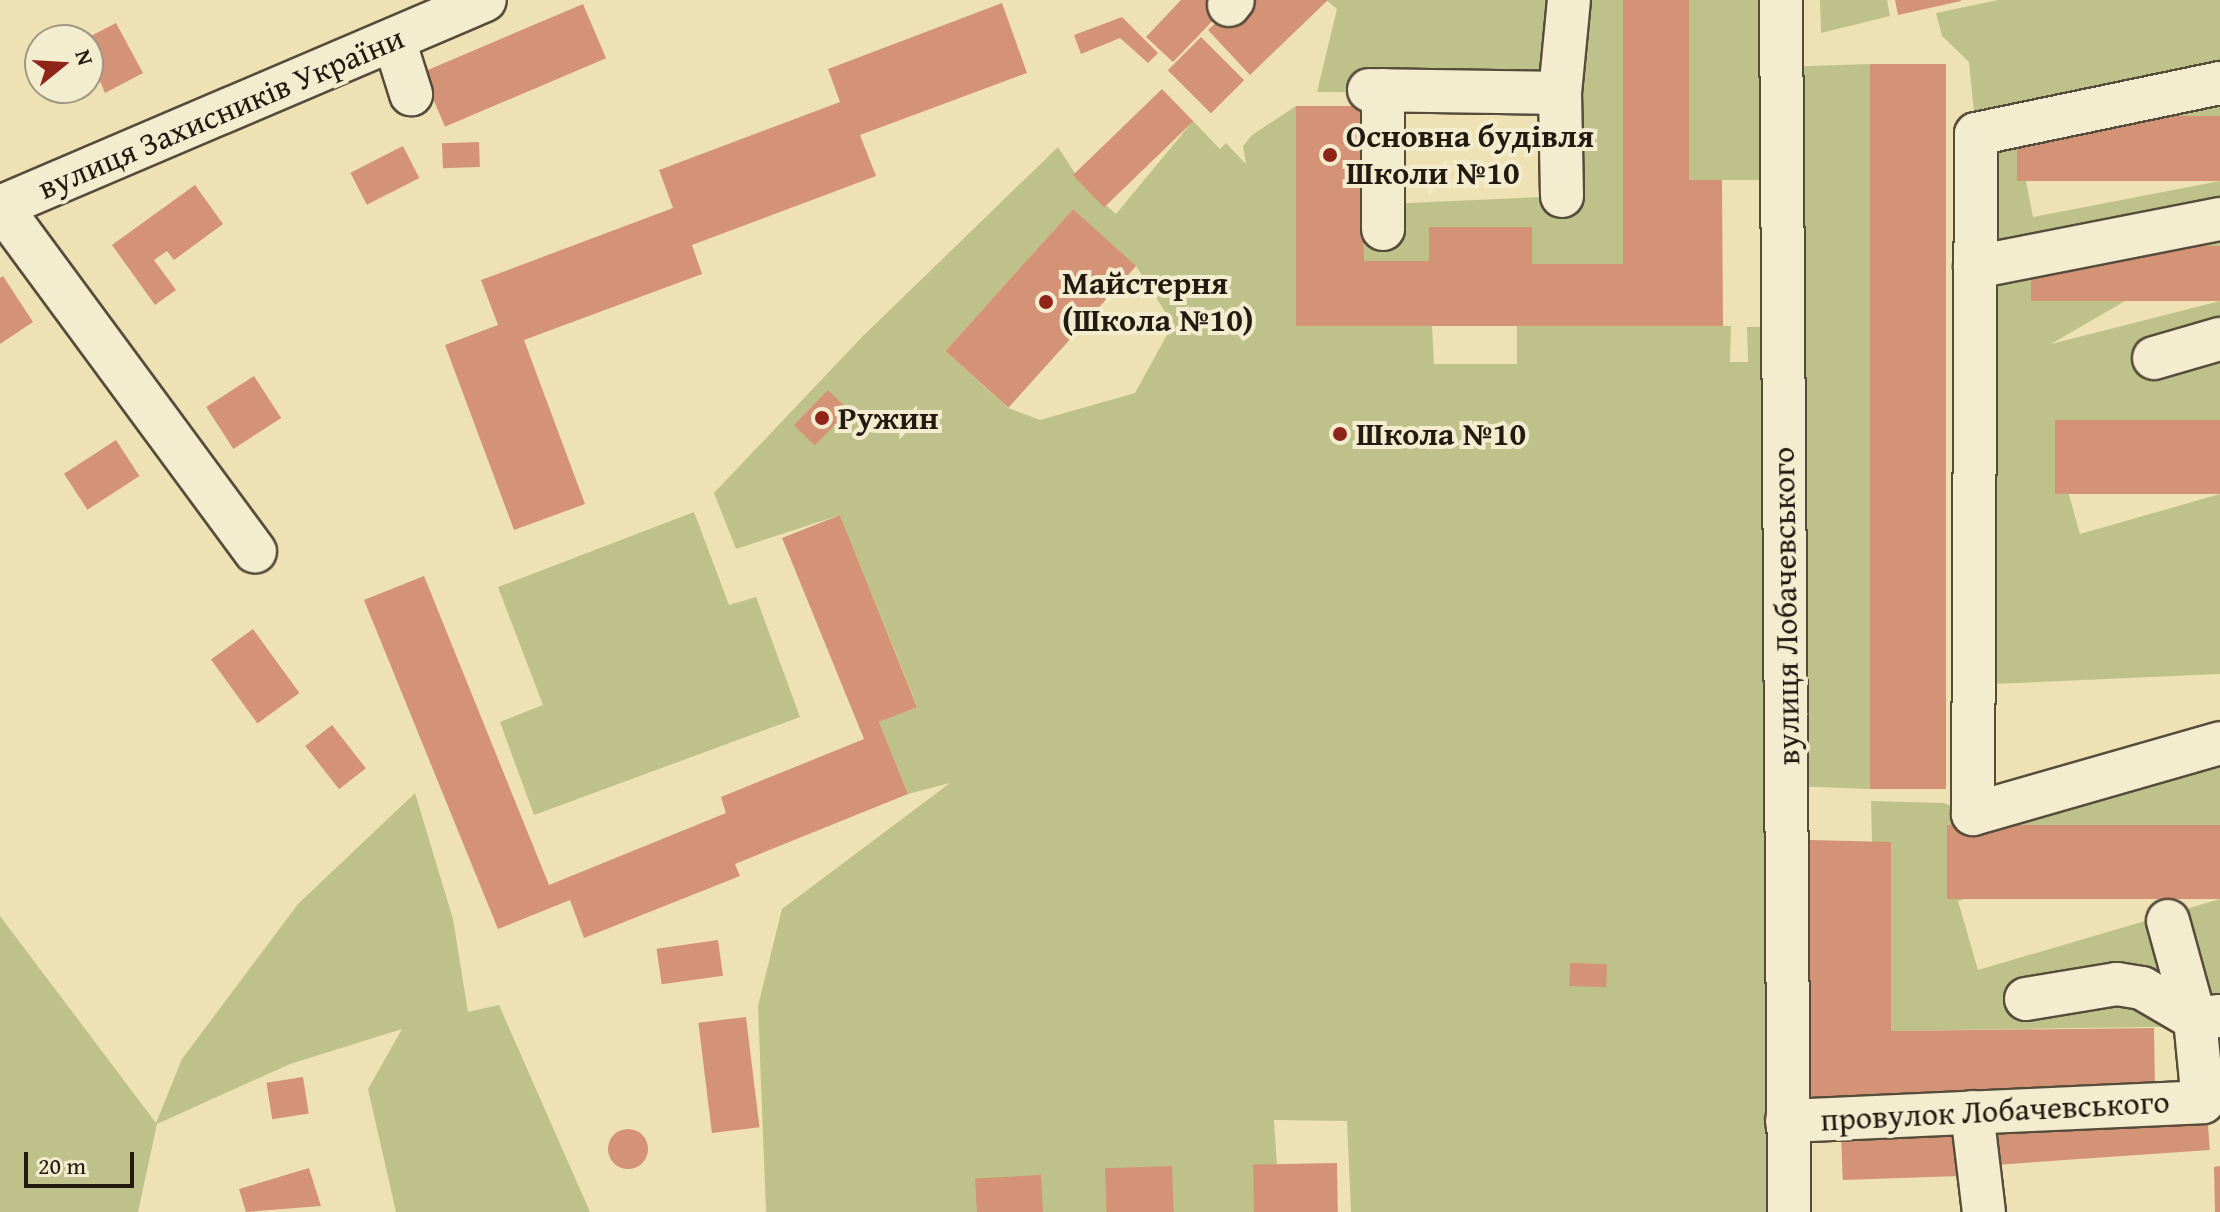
<!DOCTYPE html>
<meta charset="utf-8">
<style>
body{margin:0}
#map{position:relative;width:2220px;height:1212px;overflow:hidden;background:#eee2b5;font-family:"Gentium Book Plus",serif}
div>[style]{position:absolute}
.green>*{inset:0;background:#bec28a}
.building>*{inset:0;background:#d49376;transform-origin:0 0}
.round{border-radius:50%}
.roads{filter:drop-shadow(2px 0 #564c3a) drop-shadow(-2px 0 #564c3a) drop-shadow(0 2px #564c3a) drop-shadow(0 -2px #564c3a)}
.minor>*{height:42px;margin:-21px;padding:0 21px;transform-origin:21px;border-radius:21px;background:#f4eccf}
.dots>*{width:22px;height:22px;translate:-50% -50%;box-sizing:border-box;border:4px solid #f4eccf;border-radius:50%}
span{translate:-50% -50%;white-space:nowrap;text-align:center;line-height:1.15;-webkit-text-stroke:8px #f4eccf;paint-order:stroke}
.street-label{font-size:32px;color:#231a11}
.poi-label{font-size:32px;color:#231a11;font-weight:700}
.left{translate:0 -50%;text-align:left}
.north{position:absolute;left:24px;top:24px;width:80px;height:80px;box-sizing:border-box;background:#f4eccf;border:2px solid #a09883;border-radius:50%;rotate:72deg;font-size:22px;font-weight:700;line-height:32px;text-align:center;color:#231a11}
.north::after{content:'';display:block;margin:auto;width:28px;height:36px;background:#8f2418;clip-path:polygon(50% 0,100% 100%,50% 72%,0 100%)}
.scale{position:absolute;left:24px;top:1152px;width:110px;height:36px;box-sizing:border-box;border:4px solid #231a11;border-top:0;padding-left:10px;font-size:24px;line-height:28px;white-space:nowrap;color:#231a11;-webkit-text-stroke:6px #f4eccf;paint-order:stroke}
</style>
<div id="map">
<div class="green">
<i style="clip-path:polygon(1326px 0,1623px 0,1623px 264px,1532px 264px,1532px 227px,1430px 227px,1429px 261px,1364px 261px,1364px 205px,1562px 196px,1560px 93px,1317px 92px,1337px 9px)"></i>
<i style="clip-path:polygon(evenodd,1689px 0,1782px 0,1782px 67px,1870px 64px,1870px 789px,1788px 786px,1789px 1212px,1351px 1212px,1347px 1121px,1274px 1120px,1277px 1165px,1253px 1166px,1255px 1212px,766px 1212px,758px 1006px,782px 909px,950px 783px,908px 794px,879px 722px,917px 706px,840px 515px,736px 549px,714px 493px,862px 337px,1058px 147px,1082px 184px,1116px 214px,1193px 121px,1220px 149px,1226px 143px,1246px 164px,1243px 146px,1252px 135px,1296px 106px,1297px 326px,1432px 326px,1434px 364px,1517px 364px,1517px 326px,1731px 326px,1730px 362px,1748px 362px,1747px 327px,1782px 326px,1783px 180px,1689px 180px,1689px 0,1073px 209px,1136px 266px,1173px 324px,1135px 393px,1040px 420px,1008px 408px,945px 351px,1073px 209px)"></i>
<i style="clip-path:polygon(1820px 0,1887px 0,1890px 16px,1821px 33px)"></i>
<i style="clip-path:polygon(1998px 0,2220px 0,2220px 116px,2021px 155px,2033px 217px,2220px 181px,2220px 246px,2051px 344px,2220px 301px,2220px 420px,2061px 466px,2080px 534px,2220px 494px,2220px 674px,1970px 685px,1977px 144px,1969px 62px,1942px 36px,1936px 13px)"></i>
<i style="clip-path:polygon(694px 512px,729px 605px,756px 597px,800px 717px,534px 815px,500px 722px,543px 705px,498px 587px)"></i>
<i style="clip-path:polygon(2220px 743px,2220px 825px,1958px 901px,1978px 970px,2220px 899px,2220px 1026px,1891px 1031px,1891px 842px,1872px 842px,1871px 801px,1944px 803px,1973px 814px)"></i>
<i style="clip-path:polygon(415px 793px,453px 919px,468px 1012px,499px 1005px,590px 1212px,396px 1212px,368px 1089px,402px 1029px,290px 1064px,157px 1124px,138px 1212px,0 1212px,0 916px,156px 1123px,182px 1059px,298px 904px)"></i>
</div>
<div class="building">
<i style="clip-path:polygon(1181px 0,1211px 0,1221px 12px,1173px 62px,1146px 37px)"></i>
<i style="clip-path:polygon(1240px 0,1328px 0,1250px 75px,1208px 30px)"></i>
<i style="clip-path:polygon(1623px 0,1689px 0,1689px 180px,1722px 180px,1723px 326px,1296px 326px,1296px 106px,1363px 106px,1364px 261px,1429px 261px,1429px 227px,1532px 227px,1532px 264px,1623px 264px)"></i>
<i style="clip-path:polygon(1895px 0,1961px 0,1961px 1px,1898px 15px)"></i>
<i style="clip-path:polygon(1002px 3px,1027px 73px,860px 135px,876px 176px,692px 245px,702px 274px,524px 340px,585px 504px,514px 530px,445px 345px,498px 325px,481px 280px,673px 208px,659px 170px,840px 102px,828px 69px)"></i>
<i style="left:583px;top:4px;width:59px;height:175px;rotate:67deg"></i>
<i style="clip-path:polygon(1122px 17px,1158px 53px,1148px 63px,1120px 38px,1081px 54px,1074px 35px)"></i>
<i style="clip-path:polygon(116px 23px,143px 73px,105px 93px,83px 40px)"></i>
<i style="left:1201px;top:37px;width:61px;height:47px;rotate:45deg"></i>
<i style="left:1870px;top:64px;width:76px;height:725px"></i>
<i style="left:1162px;top:89px;width:45px;height:124px;rotate:46deg"></i>
<i style="left:2220px;top:116px;width:65px;height:203px;rotate:90deg"></i>
<i style="left:479px;top:142px;width:25px;height:37px;rotate:88deg"></i>
<i style="left:403px;top:146px;width:36px;height:59px;rotate:63deg"></i>
<i style="clip-path:polygon(195px 185px,223px 224px,174px 260px,167px 251px,154px 260px,176px 290px,155px 305px,112px 245px)"></i>
<i style="left:1073px;top:209px;width:85px;height:191px;rotate:42deg"></i>
<i style="left:2220px;top:246px;width:55px;height:189px;rotate:90deg"></i>
<i style="clip-path:polygon(3px 276px,33px 322px,0 344px,0 278px)"></i>
<i style="left:254px;top:376px;width:50px;height:57px;rotate:57deg"></i>
<i style="left:828px;top:390px;width:29px;height:49px;rotate:44deg"></i>
<i style="left:2220px;top:420px;width:74px;height:165px;rotate:90deg"></i>
<i style="left:116px;top:440px;width:43px;height:62px;rotate:57deg"></i>
<i style="clip-path:polygon(840px 515px,917px 707px,879px 722px,908px 794px,735px 864px,740px 876px,584px 938px,570px 900px,498px 929px,364px 600px,424px 576px,549px 885px,726px 813px,721px 797px,864px 739px,782px 538px)"></i>
<i style="left:253px;top:629px;width:79px;height:52px;rotate:54deg"></i>
<i style="left:332px;top:725px;width:55px;height:34px;rotate:52deg"></i>
<i style="left:2220px;top:825px;width:74px;height:273px;rotate:90deg"></i>
<i style="clip-path:polygon(1810px 840px,1891px 842px,1891px 1031px,2154px 1028px,2155px 1091px,1810px 1106px)"></i>
<i style="left:718px;top:940px;width:36px;height:62px;rotate:82deg"></i>
<i style="left:1570px;top:963px;width:37px;height:23px;rotate:2deg"></i>
<i style="left:746px;top:1017px;width:111px;height:48px;rotate:83deg"></i>
<i style="left:303px;top:1077px;width:37px;height:37px;rotate:81deg"></i>
<i style="left:2207px;top:1110px;width:40px;height:215px;rotate:86deg"></i>
<i style="left:1959px;top:1129px;width:47px;height:118px;rotate:88deg"></i>
<i class="round" style="left:608px;top:1129px;width:40px;height:40px"></i>
<i style="left:1337px;top:1163px;width:49px;height:84px;rotate:89deg"></i>
<i style="left:1172px;top:1166px;width:46px;height:67px;rotate:88deg"></i>
<i style="clip-path:polygon(2220px 1166px,2220px 1212px,2215px 1212px,2214px 1167px)"></i>
<i style="clip-path:polygon(309px 1168px,321px 1206px,246px 1212px,239px 1189px)"></i>
<i style="left:1041px;top:1175px;width:37px;height:66px;rotate:87deg"></i>
</div>
<div class="roads">
<div class="minor">
<i style="left:1781px;top:0;width:1212px;rotate:89.62deg"></i>
<i style="left:1229px;top:5px;width:6px;rotate:-51deg"></i>
<i style="left:394px;top:40px;width:57px;rotate:72.5deg"></i>
<i style="left:2220px;top:83px;width:249px;rotate:168.2deg"></i>
<i style="left:1976px;top:134px;width:680px;rotate:90.25deg"></i>
<i style="left:1973px;top:814px;width:257px;rotate:-16deg"></i>
<i style="left:1369px;top:90px;width:191px;rotate:0.9deg"></i>
<i style="left:1562px;top:196px;width:103px;rotate:-91.1deg"></i>
<i style="left:1560px;top:93px;width:93px;rotate:-84.5deg"></i>
<i style="left:0;top:207px;width:527px;rotate:-23.11deg"></i>
<i style="left:1px;top:207px;width:428px;rotate:53.6deg"></i>
<i style="left:1383px;top:229px;width:139px;rotate:-90deg"></i>
<i style="left:1975px;top:267px;width:250px;rotate:-11.1deg"></i>
<i style="left:2154px;top:358px;width:69px;rotate:-16.1deg"></i>
<i style="left:2168px;top:921px;width:102px;rotate:74.6deg"></i>
<i style="left:2026px;top:999px;width:92px;rotate:-9.4deg"></i>
<i style="left:2117px;top:984px;width:25px;rotate:9deg"></i>
<i style="left:2142px;top:988px;width:61px;rotate:30.3deg"></i>
<i style="left:1972px;top:1112px;width:101px;rotate:83.2deg"></i>
<i style="left:1787px;top:1121px;width:416px;rotate:-2.6deg"></i>
<i style="left:2203px;top:1102px;width:83px;rotate:-95.5deg"></i>
<i style="left:2195px;top:1019px;width:25px;rotate:-7deg"></i>
</div>
</div>
<div class="dots">
<i style="left:1330px;top:155px;background:#8f2418"></i>
<i style="left:1046px;top:302px;background:#8f2418"></i>
<i style="left:822px;top:418px;background:#8f2418"></i>
<i style="left:1340px;top:434px;background:#8f2418"></i>
</div>
<div class="street-label">
<span style="left:221px;top:113px;rotate:-23deg">вулиця Захисників України</span>
<span style="left:1786px;top:606px;rotate:-91deg">вулиця Лобачевського</span>
<span style="left:1995px;top:1111px;rotate:-3deg">провулок Лобачевського</span>
</div>
<div class="poi-label">
<span class="left" style="left:1346px;top:155px">Основна будівля<br>Школи №10</span>
<span class="left" style="left:1062px;top:302px">Майстерня<br>(Школа №10)</span>
<span class="left" style="left:838px;top:418px">Ружин</span>
<span class="left" style="left:1356px;top:434px">Школа №10</span>
</div>
<div class="north">N</div>
<div class="scale">20 m</div>
</div>
